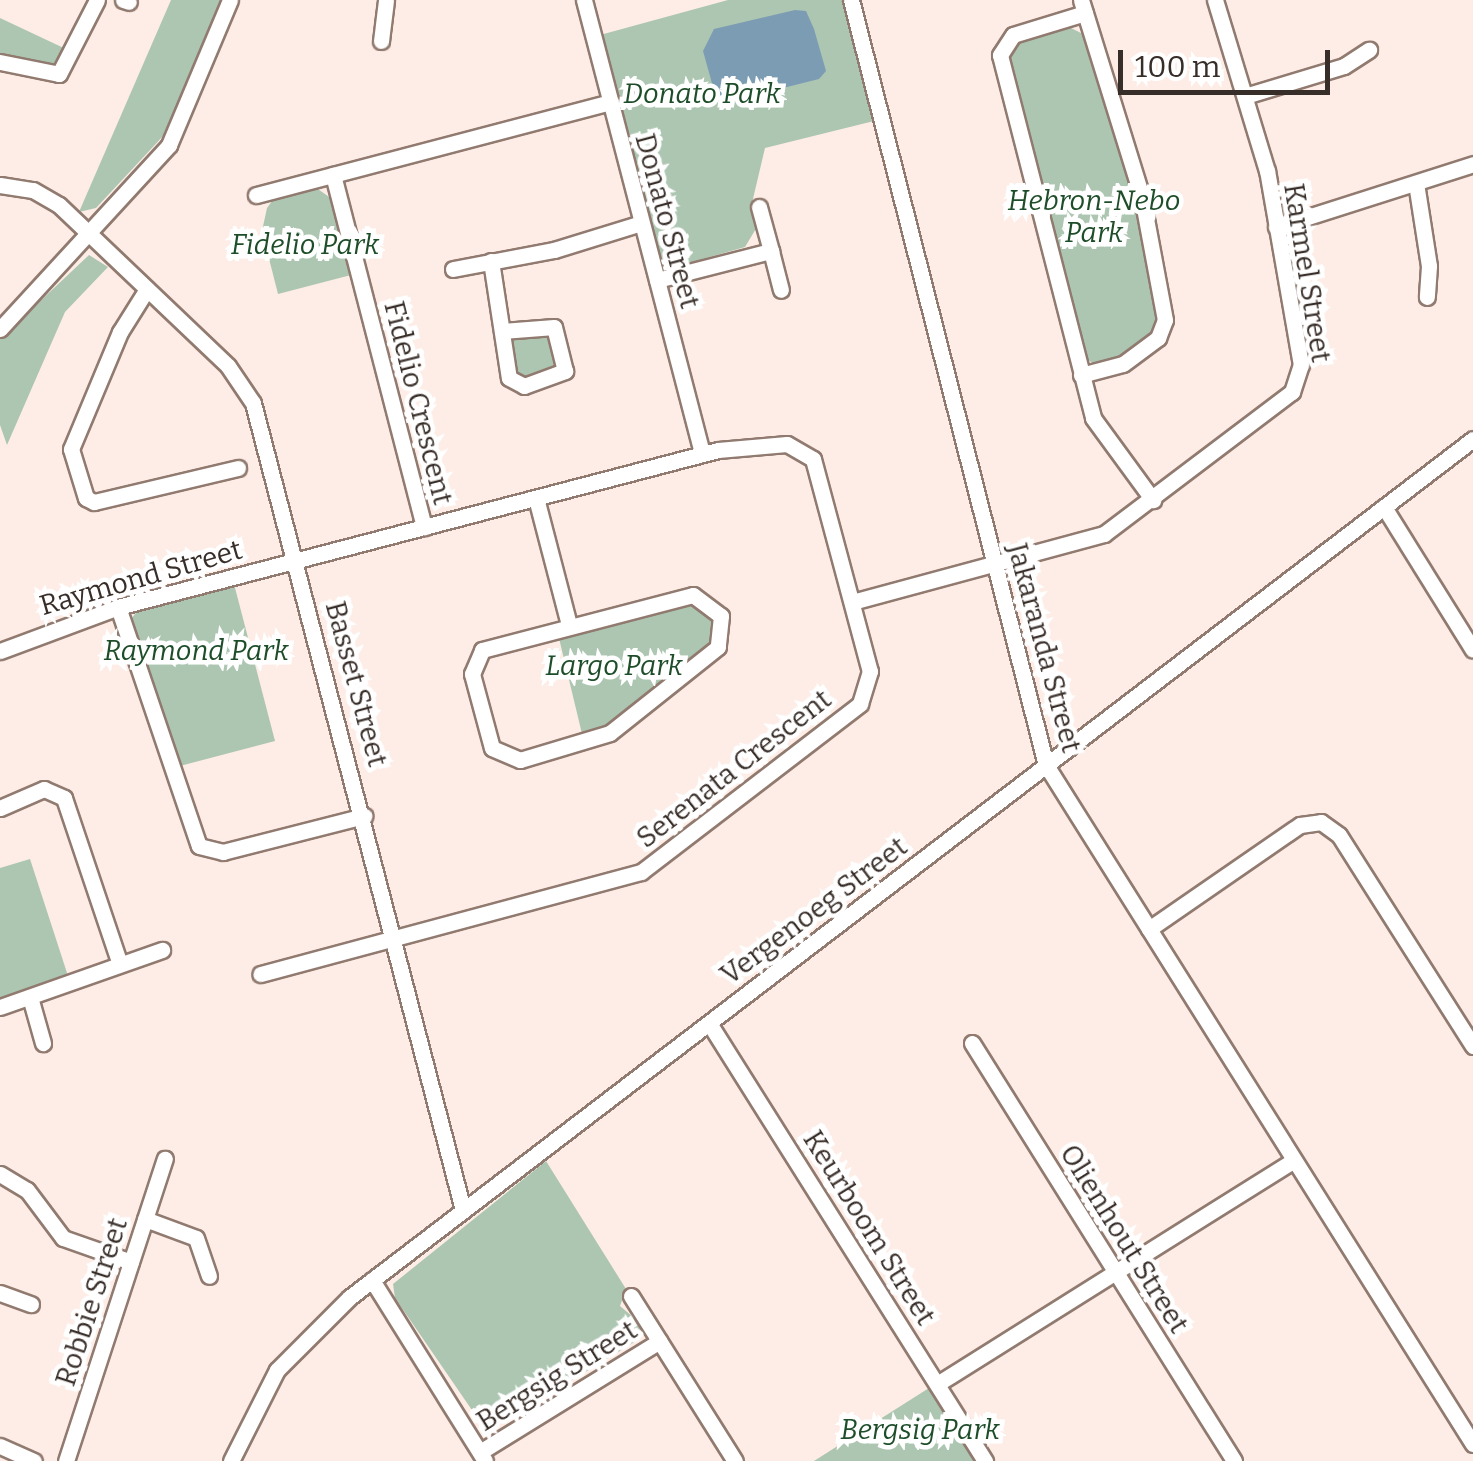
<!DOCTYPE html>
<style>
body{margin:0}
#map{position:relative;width:1473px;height:1461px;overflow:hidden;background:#fdede6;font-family:Bitter,serif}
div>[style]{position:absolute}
.green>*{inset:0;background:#adc6b1;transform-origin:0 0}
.water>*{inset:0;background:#7c9cb4}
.roads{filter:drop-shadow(2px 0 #917a6f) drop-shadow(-2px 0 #917a6f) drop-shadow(0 2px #917a6f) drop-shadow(0 -2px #917a6f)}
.minor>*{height:15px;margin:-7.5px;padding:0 7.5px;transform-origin:7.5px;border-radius:7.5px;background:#fff}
span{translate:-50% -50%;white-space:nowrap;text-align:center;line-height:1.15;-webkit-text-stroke:9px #fff;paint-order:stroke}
.park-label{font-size:28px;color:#1e4e29;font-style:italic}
.street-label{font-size:28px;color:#382e29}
.scale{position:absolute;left:1118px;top:50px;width:212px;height:45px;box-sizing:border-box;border:5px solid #382e29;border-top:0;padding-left:12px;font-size:30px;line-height:35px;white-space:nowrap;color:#382e29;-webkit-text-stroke:8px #fff;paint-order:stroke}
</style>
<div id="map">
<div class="green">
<i style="clip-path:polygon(171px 0,222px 0,164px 135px,96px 208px,79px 212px)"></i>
<i style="clip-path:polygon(728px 0,843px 0,874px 121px,765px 148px,752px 203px,757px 227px,745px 247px,671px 268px,659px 259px,600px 35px)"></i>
<i style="clip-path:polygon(0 18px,68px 50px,56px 68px,0 55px)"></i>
<i style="clip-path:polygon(1065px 25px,1085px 35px,1136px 196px,1159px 315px,1153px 334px,1123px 357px,1094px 364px,1085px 358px,1009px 68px,1014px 42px)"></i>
<i style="clip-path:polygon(315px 187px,332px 199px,351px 275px,278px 294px,262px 231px,267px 208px,275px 197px)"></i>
<i style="clip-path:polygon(89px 255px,108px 267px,65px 312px,7px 445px,0 425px,0 339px)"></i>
<i style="left:551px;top:330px;width:42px;height:40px;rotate:82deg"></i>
<i style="clip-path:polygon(234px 584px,275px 741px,176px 767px,131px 619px,139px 609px)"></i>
<i style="clip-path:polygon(687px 601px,708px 608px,716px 627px,711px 645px,605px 729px,583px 738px,558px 634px)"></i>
<i style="clip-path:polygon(30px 859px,68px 976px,0 1000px,0 868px)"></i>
<i style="clip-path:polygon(546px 1161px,626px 1289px,620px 1306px,640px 1323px,641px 1338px,487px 1432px,395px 1298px,393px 1284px)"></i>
<i style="clip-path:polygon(929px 1388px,975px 1461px,814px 1461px)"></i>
</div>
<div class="water">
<i style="clip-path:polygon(795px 10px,806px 11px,814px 29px,826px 71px,819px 79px,727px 102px,715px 94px,703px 51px,714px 29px)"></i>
</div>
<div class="roads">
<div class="minor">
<i style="left:123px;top:0;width:6px;rotate:18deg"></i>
<i style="left:584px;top:0;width:469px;rotate:75.4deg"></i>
<i style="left:851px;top:0;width:789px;rotate:75.7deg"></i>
<i style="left:1046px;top:765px;width:802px;rotate:57.84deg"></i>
<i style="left:1085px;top:13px;width:75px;rotate:163deg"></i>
<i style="left:1013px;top:35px;width:24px;rotate:123deg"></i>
<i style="left:1000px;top:55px;width:375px;rotate:75.6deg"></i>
<i style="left:1093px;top:418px;width:102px;rotate:53.8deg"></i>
<i style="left:381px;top:41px;width:41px;rotate:-83deg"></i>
<i style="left:0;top:62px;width:60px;rotate:11.5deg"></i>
<i style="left:59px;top:74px;width:83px;rotate:-62.8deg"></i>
<i style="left:1245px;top:96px;width:103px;rotate:-16.9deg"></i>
<i style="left:1344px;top:66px;width:30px;rotate:-33deg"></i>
<i style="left:333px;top:175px;width:364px;rotate:75.5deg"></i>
<i style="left:1416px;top:183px;width:84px;rotate:81.1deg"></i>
<i style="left:1429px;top:266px;width:31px;rotate:94deg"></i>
<i style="left:0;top:185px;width:33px;rotate:9deg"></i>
<i style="left:33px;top:190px;width:30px;rotate:30deg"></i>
<i style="left:59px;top:205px;width:233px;rotate:43.6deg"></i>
<i style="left:228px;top:366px;width:45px;rotate:56deg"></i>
<i style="left:253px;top:403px;width:834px;rotate:75.41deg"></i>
<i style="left:256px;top:195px;width:367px;rotate:-14.7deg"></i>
<i style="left:759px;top:207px;width:46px;rotate:74.7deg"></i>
<i style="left:1276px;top:227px;width:207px;rotate:-17.7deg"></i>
<i style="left:491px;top:261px;width:118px;rotate:81.3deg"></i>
<i style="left:509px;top:378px;width:17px;rotate:28deg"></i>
<i style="left:524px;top:386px;width:44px;rotate:-20.1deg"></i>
<i style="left:565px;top:371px;width:45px;rotate:-104deg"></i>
<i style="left:554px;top:327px;width:52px;rotate:175.6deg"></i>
<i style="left:453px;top:269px;width:103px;rotate:-10.7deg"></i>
<i style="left:554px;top:250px;width:91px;rotate:-17.2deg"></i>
<i style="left:657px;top:280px;width:118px;rotate:-14.3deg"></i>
<i style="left:771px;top:251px;width:40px;rotate:75.6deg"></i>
<i style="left:147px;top:289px;width:51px;rotate:122.1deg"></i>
<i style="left:120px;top:332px;width:127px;rotate:112.7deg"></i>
<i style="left:71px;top:449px;width:51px;rotate:73deg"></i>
<i style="left:86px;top:498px;width:9px;rotate:27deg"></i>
<i style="left:94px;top:502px;width:148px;rotate:-13.3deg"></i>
<i style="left:0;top:329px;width:250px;rotate:-47.4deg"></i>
<i style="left:169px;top:145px;width:157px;rotate:-67.2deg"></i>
<i style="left:1081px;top:375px;width:43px;rotate:-14.7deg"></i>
<i style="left:1123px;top:364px;width:44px;rotate:-36.6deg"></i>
<i style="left:1158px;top:338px;width:19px;rotate:-69deg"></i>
<i style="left:1165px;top:320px;width:125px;rotate:-100.6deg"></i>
<i style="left:1142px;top:197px;width:206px;rotate:-107.2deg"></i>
<i style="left:536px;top:498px;width:131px;rotate:75.4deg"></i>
<i style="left:1384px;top:507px;width:168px;rotate:58.1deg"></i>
<i style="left:693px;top:595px;width:35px;rotate:37deg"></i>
<i style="left:721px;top:616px;width:31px;rotate:96deg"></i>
<i style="left:718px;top:647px;width:138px;rotate:141.5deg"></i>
<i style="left:610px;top:733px;width:94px;rotate:163.3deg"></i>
<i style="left:520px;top:760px;width:30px;rotate:-157deg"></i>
<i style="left:492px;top:748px;width:77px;rotate:-105.1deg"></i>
<i style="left:472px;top:674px;width:26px;rotate:-67deg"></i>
<i style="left:482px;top:650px;width:218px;rotate:-14.6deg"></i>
<i style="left:852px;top:602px;width:261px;rotate:-15.1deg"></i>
<i style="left:1104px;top:534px;width:236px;rotate:-37.1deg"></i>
<i style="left:1292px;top:392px;width:28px;rotate:-72deg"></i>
<i style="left:1301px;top:365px;width:197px;rotate:-99.9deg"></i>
<i style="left:1267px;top:171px;width:179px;rotate:-106.9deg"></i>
<i style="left:118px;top:607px;width:252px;rotate:71.3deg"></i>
<i style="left:199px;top:846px;width:25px;rotate:14deg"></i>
<i style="left:223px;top:852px;width:146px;rotate:-14.3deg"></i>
<i style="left:0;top:651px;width:126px;rotate:-20.4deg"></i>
<i style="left:118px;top:607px;width:620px;rotate:-14.66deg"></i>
<i style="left:718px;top:450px;width:69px;rotate:-5deg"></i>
<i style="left:787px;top:444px;width:30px;rotate:30deg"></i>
<i style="left:813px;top:459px;width:220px;rotate:75deg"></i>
<i style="left:870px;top:671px;width:34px;rotate:107deg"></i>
<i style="left:860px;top:704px;width:276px;rotate:142.5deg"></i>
<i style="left:641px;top:872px;width:394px;rotate:165deg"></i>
<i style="left:0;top:808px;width:48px;rotate:-23.4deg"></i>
<i style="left:44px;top:789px;width:22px;rotate:24deg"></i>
<i style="left:64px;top:798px;width:175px;rotate:71.4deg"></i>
<i style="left:1149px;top:929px;width:183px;rotate:-34.6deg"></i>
<i style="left:1300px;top:825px;width:21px;rotate:-8deg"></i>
<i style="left:1321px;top:822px;width:22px;rotate:36deg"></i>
<i style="left:1339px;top:835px;width:250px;rotate:57.6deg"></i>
<i style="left:30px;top:997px;width:48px;rotate:74.2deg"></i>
<i style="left:0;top:1007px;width:172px;rotate:-19.4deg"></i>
<i style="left:709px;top:1023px;width:518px;rotate:57.78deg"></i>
<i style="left:972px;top:1043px;width:493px;rotate:57.9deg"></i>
<i style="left:0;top:1174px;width:31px;rotate:31deg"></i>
<i style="left:27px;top:1190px;width:60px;rotate:53.1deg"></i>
<i style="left:63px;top:1238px;width:72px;rotate:19.4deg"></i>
<i style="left:145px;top:1219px;width:54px;rotate:20.4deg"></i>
<i style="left:196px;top:1238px;width:40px;rotate:71.1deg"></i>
<i style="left:372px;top:1280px;width:213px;rotate:58deg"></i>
<i style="left:0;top:1293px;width:33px;rotate:20deg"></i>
<i style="left:631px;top:1296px;width:195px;rotate:57.8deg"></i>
<i style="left:937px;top:1384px;width:421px;rotate:-32.1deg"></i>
<i style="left:0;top:1446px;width:37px;rotate:24deg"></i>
<i style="left:480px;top:1452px;width:211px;rotate:-31.7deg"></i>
<i style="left:66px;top:1461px;width:318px;rotate:-71.9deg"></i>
<i style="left:231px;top:1461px;width:102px;rotate:-63.2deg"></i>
<i style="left:277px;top:1370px;width:103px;rotate:-45deg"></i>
<i style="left:350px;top:1297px;width:1413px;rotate:-37.38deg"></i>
</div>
</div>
<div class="park-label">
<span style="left:702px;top:94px">Donato Park</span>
<span style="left:1094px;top:217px">Hebron-Nebo<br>Park</span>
<span style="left:305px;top:245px">Fidelio Park</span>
<span style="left:196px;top:651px">Raymond Park</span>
<span style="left:614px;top:666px">Largo Park</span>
<span style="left:920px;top:1430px">Bergsig Park</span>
</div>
<div class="street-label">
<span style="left:667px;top:221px;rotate:75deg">Donato Street</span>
<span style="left:1307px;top:273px;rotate:81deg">Karmel Street</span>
<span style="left:418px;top:403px;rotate:76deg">Fidelio Crescent</span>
<span style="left:141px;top:578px;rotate:-16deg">Raymond Street</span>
<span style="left:1044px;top:648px;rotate:75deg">Jakaranda Street</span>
<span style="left:356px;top:684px;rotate:75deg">Basset Street</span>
<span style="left:734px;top:769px;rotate:-38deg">Serenata Crescent</span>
<span style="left:814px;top:911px;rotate:-37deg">Vergenoeg Street</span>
<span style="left:869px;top:1228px;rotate:58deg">Keurboom Street</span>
<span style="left:1124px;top:1239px;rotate:58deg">Olienhout Street</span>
<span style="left:92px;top:1302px;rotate:-72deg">Robbie Street</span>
<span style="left:557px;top:1376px;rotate:-32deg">Bergsig Street</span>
</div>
<div class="scale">100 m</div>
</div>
